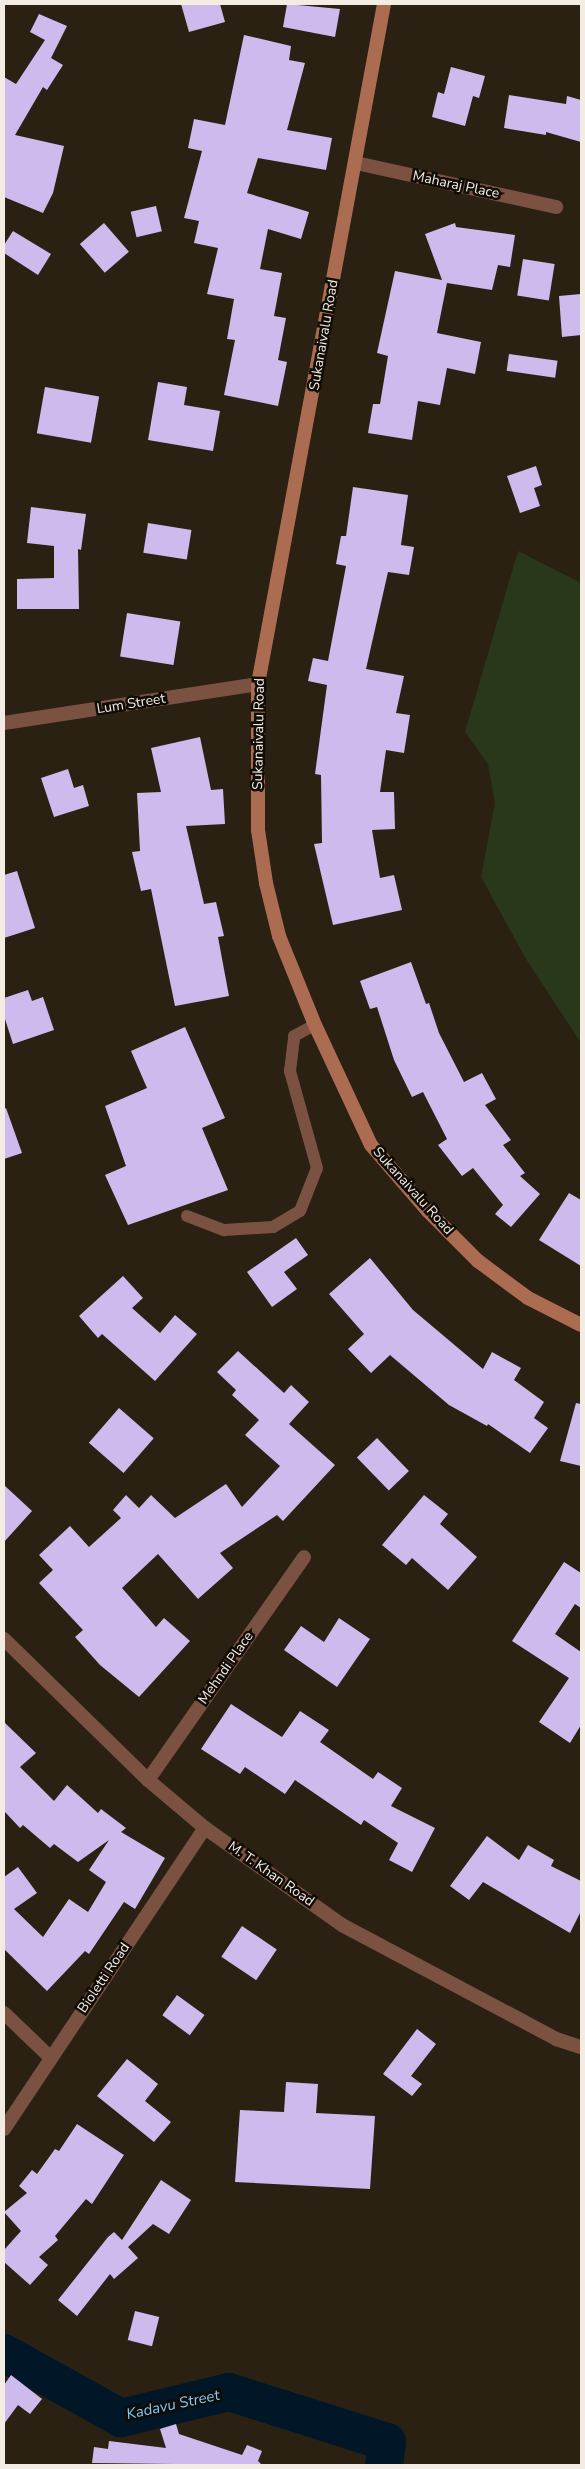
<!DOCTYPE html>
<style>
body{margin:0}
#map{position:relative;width:585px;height:2469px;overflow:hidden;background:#2b2113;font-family:"Nunito Sans",sans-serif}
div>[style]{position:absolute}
.green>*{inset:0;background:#29381a}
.river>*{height:38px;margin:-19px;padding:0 19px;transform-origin:19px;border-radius:19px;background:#011727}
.building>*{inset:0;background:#cdbbee;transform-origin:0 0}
.service>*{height:12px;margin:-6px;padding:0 6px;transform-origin:6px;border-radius:6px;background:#7b5242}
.minor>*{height:14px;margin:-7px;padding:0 7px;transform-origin:7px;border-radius:7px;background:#7b5242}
.secondary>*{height:14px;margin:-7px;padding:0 7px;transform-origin:7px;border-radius:7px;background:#ac6c52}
span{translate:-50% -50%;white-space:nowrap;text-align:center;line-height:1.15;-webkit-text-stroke:5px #100c06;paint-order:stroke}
.street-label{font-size:14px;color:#f3ece3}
.water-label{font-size:15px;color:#81c8fd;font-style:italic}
.frame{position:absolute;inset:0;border:5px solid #f3ece3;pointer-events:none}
</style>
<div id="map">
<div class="green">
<i style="clip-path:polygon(518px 551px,581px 583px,581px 1043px,526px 959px,481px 877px,495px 803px,488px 764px,465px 732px)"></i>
</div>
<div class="river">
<i style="left:4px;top:2353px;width:134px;rotate:29.1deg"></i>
<i style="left:121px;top:2418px;width:111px;rotate:-13.5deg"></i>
<i style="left:229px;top:2392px;width:166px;rotate:17.6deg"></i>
<i style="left:387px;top:2442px;width:23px;rotate:97deg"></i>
</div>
<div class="building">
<i style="clip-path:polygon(181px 4px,220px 4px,225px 22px,189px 32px)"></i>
<i style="clip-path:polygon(287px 4px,340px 9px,335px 37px,283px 27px)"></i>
<i style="clip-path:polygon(39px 14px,67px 26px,51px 58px,63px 65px,47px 90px,43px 87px,15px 135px,64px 146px,53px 193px,43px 213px,4px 197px,4px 77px,16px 84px,45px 40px,30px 32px)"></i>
<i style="clip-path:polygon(244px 35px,291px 46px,289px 60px,305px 63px,287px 130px,332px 138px,326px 170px,258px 158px,247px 193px,309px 212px,301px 239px,268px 229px,260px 269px,282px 273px,274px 316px,286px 318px,278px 360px,287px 362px,278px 406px,224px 395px,235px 340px,227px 339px,234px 299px,207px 294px,218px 248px,194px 243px,199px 221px,184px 218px,202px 151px,188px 148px,194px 119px,225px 125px)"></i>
<i style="clip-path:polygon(451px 67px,485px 76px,479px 98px,473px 96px,465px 126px,432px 117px,438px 92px,444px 94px)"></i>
<i style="clip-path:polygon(509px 95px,566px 104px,567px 96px,581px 100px,581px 142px,546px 132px,546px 135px,504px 128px)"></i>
<i style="left:156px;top:206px;width:26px;height:26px;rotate:77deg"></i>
<i style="left:104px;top:223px;width:38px;height:32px;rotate:49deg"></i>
<i style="clip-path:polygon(455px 223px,456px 227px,515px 235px,510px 267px,498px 265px,492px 290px,447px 283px,437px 333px,481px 342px,475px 374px,447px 368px,440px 405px,418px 401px,412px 440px,368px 433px,373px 404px,380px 404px,388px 356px,377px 353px,395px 271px,442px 280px,425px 234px)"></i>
<i style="clip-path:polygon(13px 231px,51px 254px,38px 275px,4px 253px,4px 245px)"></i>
<i style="left:523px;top:259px;width:32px;height:37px;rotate:9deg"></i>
<i style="clip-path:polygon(581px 294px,581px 335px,562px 337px,559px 296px)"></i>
<i style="left:509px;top:354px;width:49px;height:17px;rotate:8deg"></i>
<i style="clip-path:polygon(158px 382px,187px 387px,184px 405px,220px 411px,213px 451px,148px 440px)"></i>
<i style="left:45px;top:387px;width:55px;height:47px;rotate:10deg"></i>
<i style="clip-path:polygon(536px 466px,542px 485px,534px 488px,540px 506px,520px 513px,507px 476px)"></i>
<i style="clip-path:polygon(353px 487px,408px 495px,401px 545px,414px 547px,409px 575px,388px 572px,366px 669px,404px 676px,396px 713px,410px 715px,404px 753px,386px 750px,380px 792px,394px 792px,395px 829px,372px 830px,380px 878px,394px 875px,402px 910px,333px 925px,314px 844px,322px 843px,321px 775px,315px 774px,327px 685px,308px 681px,313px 658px,328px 661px,346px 566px,336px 564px,341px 536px,346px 536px)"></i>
<i style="clip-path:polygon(31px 507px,86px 514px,81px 550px,78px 549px,79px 609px,17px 609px,17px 579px,54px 578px,54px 546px,27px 543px)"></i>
<i style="left:148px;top:523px;width:44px;height:30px;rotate:9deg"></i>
<i style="left:127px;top:613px;width:54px;height:44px;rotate:9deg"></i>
<i style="clip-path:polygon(200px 737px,211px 790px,223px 789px,225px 824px,186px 826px,204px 904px,216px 902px,224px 936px,218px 937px,229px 996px,175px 1006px,151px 889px,141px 891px,132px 852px,140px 851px,137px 793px,161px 792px,151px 748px)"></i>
<i style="clip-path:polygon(68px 769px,74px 788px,83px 785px,89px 806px,54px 817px,41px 778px)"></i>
<i style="clip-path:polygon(17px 871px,35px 928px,4px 938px,4px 875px)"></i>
<i style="clip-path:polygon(411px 962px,426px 1004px,429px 1003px,439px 1033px,464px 1082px,482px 1073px,496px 1099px,485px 1105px,511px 1140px,503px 1145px,525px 1173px,520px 1176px,540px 1194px,511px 1227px,495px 1214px,503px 1205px,473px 1168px,462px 1176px,438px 1145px,447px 1139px,423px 1092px,412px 1097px,394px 1060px,377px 1007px,370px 1009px,360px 981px)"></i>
<i style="clip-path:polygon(28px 990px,32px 1001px,43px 997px,54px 1030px,13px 1044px,4px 1016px,4px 998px)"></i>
<i style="clip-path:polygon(185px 1027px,225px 1118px,202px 1128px,228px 1190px,128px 1225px,105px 1175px,126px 1166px,105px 1106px,147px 1088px,131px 1051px)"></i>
<i style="clip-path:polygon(6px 1108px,22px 1153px,4px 1159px,4px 1109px)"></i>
<i style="clip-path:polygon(569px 1193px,581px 1200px,581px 1266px,539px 1240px)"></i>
<i style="clip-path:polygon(296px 1238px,308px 1255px,284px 1272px,297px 1289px,272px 1307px,247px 1272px)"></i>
<i style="clip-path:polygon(370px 1258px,413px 1310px,483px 1369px,492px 1352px,521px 1368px,514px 1380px,544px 1402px,534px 1418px,548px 1428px,530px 1453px,488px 1424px,487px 1426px,449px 1405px,390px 1355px,371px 1373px,348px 1349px,364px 1334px,329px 1294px)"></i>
<i style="clip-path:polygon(123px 1276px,143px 1298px,132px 1308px,160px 1333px,175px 1315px,197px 1334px,155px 1381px,102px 1334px,98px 1338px,79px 1316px)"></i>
<i style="clip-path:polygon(238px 1351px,284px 1393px,291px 1385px,309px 1402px,289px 1424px,335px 1465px,283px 1521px,277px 1515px,220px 1553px,233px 1568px,198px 1599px,158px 1554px,122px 1588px,156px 1627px,164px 1618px,190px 1641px,139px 1697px,100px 1665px,75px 1637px,83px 1630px,39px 1583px,53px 1570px,39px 1555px,70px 1526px,89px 1547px,121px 1518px,113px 1510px,126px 1495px,139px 1508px,151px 1495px,175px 1518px,226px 1484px,242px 1507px,280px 1466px,245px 1435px,259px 1420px,232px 1395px,236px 1390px,217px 1372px)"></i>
<i style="clip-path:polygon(576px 1403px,581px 1404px,581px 1466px,560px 1461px)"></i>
<i style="left:119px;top:1408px;width:46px;height:46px;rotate:41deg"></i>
<i style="left:377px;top:1438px;width:46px;height:28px;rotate:46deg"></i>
<i style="clip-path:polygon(4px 1485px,32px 1511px,4px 1542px)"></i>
<i style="clip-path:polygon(424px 1495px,448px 1514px,440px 1524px,477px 1557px,448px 1590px,412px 1558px,406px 1565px,382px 1545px)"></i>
<i style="clip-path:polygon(564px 1562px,581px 1573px,581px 1608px,575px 1604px,555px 1634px,581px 1652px,581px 1725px,570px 1743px,539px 1722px,569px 1678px,512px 1641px)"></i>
<i style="clip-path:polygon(339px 1618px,370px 1639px,337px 1687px,284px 1650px,301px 1626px,324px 1642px)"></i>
<i style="clip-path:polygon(231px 1704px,282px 1737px,300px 1711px,329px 1730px,320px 1742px,373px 1779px,378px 1772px,402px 1788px,391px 1806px,435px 1828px,412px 1872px,389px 1860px,398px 1843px,364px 1820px,361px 1825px,295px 1780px,285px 1794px,245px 1767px,240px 1774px,201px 1749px)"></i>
<i style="clip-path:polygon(4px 1722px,36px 1753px,20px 1767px,54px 1801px,67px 1785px,98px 1813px,101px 1809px,126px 1828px,121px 1832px,165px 1858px,135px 1909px,124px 1902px,89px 1954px,85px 1951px,47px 1991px,4px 1949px,4px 1877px,18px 1867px,37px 1893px,14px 1909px,43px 1937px,69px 1899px,88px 1912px,106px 1882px,89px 1870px,109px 1840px,78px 1862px,54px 1844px,50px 1848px,23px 1825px,20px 1828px,4px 1811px)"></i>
<i style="clip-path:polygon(487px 1836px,519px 1860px,528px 1845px,554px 1860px,551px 1866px,581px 1881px,581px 1911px,570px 1933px,483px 1882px,469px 1900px,450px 1886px)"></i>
<i style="left:242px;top:1926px;width:42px;height:37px;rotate:34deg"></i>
<i style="left:177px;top:1995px;width:34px;height:25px;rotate:36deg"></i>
<i style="clip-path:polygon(417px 2029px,436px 2044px,411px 2076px,422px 2084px,412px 2096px,383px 2074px)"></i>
<i style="clip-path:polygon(127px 2059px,158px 2084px,145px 2101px,171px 2122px,154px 2142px,97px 2096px)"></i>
<i style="clip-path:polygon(286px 2082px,318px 2084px,316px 2113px,375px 2116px,370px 2189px,235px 2182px,240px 2110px,284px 2112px)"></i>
<i style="clip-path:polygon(77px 2124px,124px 2155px,92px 2204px,86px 2199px,55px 2236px,58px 2240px,39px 2257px,48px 2265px,30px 2285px,4px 2262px,4px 2250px,21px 2231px,4px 2212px,27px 2193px,19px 2186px,32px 2170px,37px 2174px,55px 2149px,59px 2151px)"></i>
<i style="clip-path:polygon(161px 2180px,191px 2200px,169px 2234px,153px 2224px,128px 2247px,138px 2258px,114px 2279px,110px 2274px,77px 2316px,58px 2300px,108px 2237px,114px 2232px,122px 2240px)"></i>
<i style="left:135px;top:2311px;width:25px;height:30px;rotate:14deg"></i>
<i style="clip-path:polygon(11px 2375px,42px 2399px,30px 2414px,18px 2405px,4px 2424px,4px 2385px)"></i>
<i style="clip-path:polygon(176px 2424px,179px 2434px,242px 2455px,247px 2445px,262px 2451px,258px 2461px,262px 2465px,92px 2463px,94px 2447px,108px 2449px,109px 2441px,166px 2448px,160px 2429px)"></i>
</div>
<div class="service">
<i style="left:187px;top:1216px;width:40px;rotate:21deg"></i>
<i style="left:224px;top:1230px;width:49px;rotate:-3.5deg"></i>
<i style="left:273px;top:1227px;width:31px;rotate:-31deg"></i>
<i style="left:300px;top:1211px;width:46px;rotate:-68.4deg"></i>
<i style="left:317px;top:1168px;width:101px;rotate:-105.6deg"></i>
<i style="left:290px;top:1071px;width:35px;rotate:-83deg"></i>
<i style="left:294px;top:1036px;width:24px;rotate:-28deg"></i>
</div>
<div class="minor">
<i style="left:356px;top:163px;width:205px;rotate:12.4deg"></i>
<i style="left:4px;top:723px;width:257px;rotate:-8.7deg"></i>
<i style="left:4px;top:1639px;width:202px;rotate:44.4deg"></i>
<i style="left:148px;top:1780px;width:75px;rotate:40.1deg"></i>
<i style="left:205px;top:1828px;width:168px;rotate:35.3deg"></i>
<i style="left:342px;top:1925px;width:242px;rotate:28deg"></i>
<i style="left:556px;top:2039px;width:26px;rotate:18deg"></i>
<i style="left:148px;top:1780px;width:272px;rotate:-55deg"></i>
<i style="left:4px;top:2013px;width:65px;rotate:43.8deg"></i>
<i style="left:4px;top:2129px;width:362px;rotate:-56.3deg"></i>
</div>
<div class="secondary">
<i style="left:384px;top:4px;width:692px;rotate:100.5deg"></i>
<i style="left:258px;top:684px;width:146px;rotate:90deg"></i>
<i style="left:258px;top:830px;width:54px;rotate:81.4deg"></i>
<i style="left:266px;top:883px;width:55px;rotate:76.2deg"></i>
<i style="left:279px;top:936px;width:96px;rotate:68deg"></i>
<i style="left:315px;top:1025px;width:132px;rotate:65deg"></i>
<i style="left:371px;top:1145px;width:87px;rotate:49.2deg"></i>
<i style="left:428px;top:1211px;width:71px;rotate:45deg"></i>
<i style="left:478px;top:1261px;width:62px;rotate:36.5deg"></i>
<i style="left:528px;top:1298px;width:59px;rotate:27deg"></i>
</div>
<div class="street-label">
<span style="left:456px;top:185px;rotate:12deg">Maharaj Place</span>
<span style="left:324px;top:335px;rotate:-80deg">Sukanaivalu Road</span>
<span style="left:131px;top:704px;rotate:-9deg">Lum Street</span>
<span style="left:259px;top:734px;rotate:-89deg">Sukanaivalu Road</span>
<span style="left:413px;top:1191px;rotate:48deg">Sukanaivalu Road</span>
<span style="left:226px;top:1668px;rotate:-55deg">Mehndi Place</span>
<span style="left:271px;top:1874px;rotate:35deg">M. T. Khan Road</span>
<span style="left:104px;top:1978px;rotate:-56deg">Bioletti Road</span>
</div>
<div class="water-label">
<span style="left:173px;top:2405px;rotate:-12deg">Kadavu Street</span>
</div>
<div class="frame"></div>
</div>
